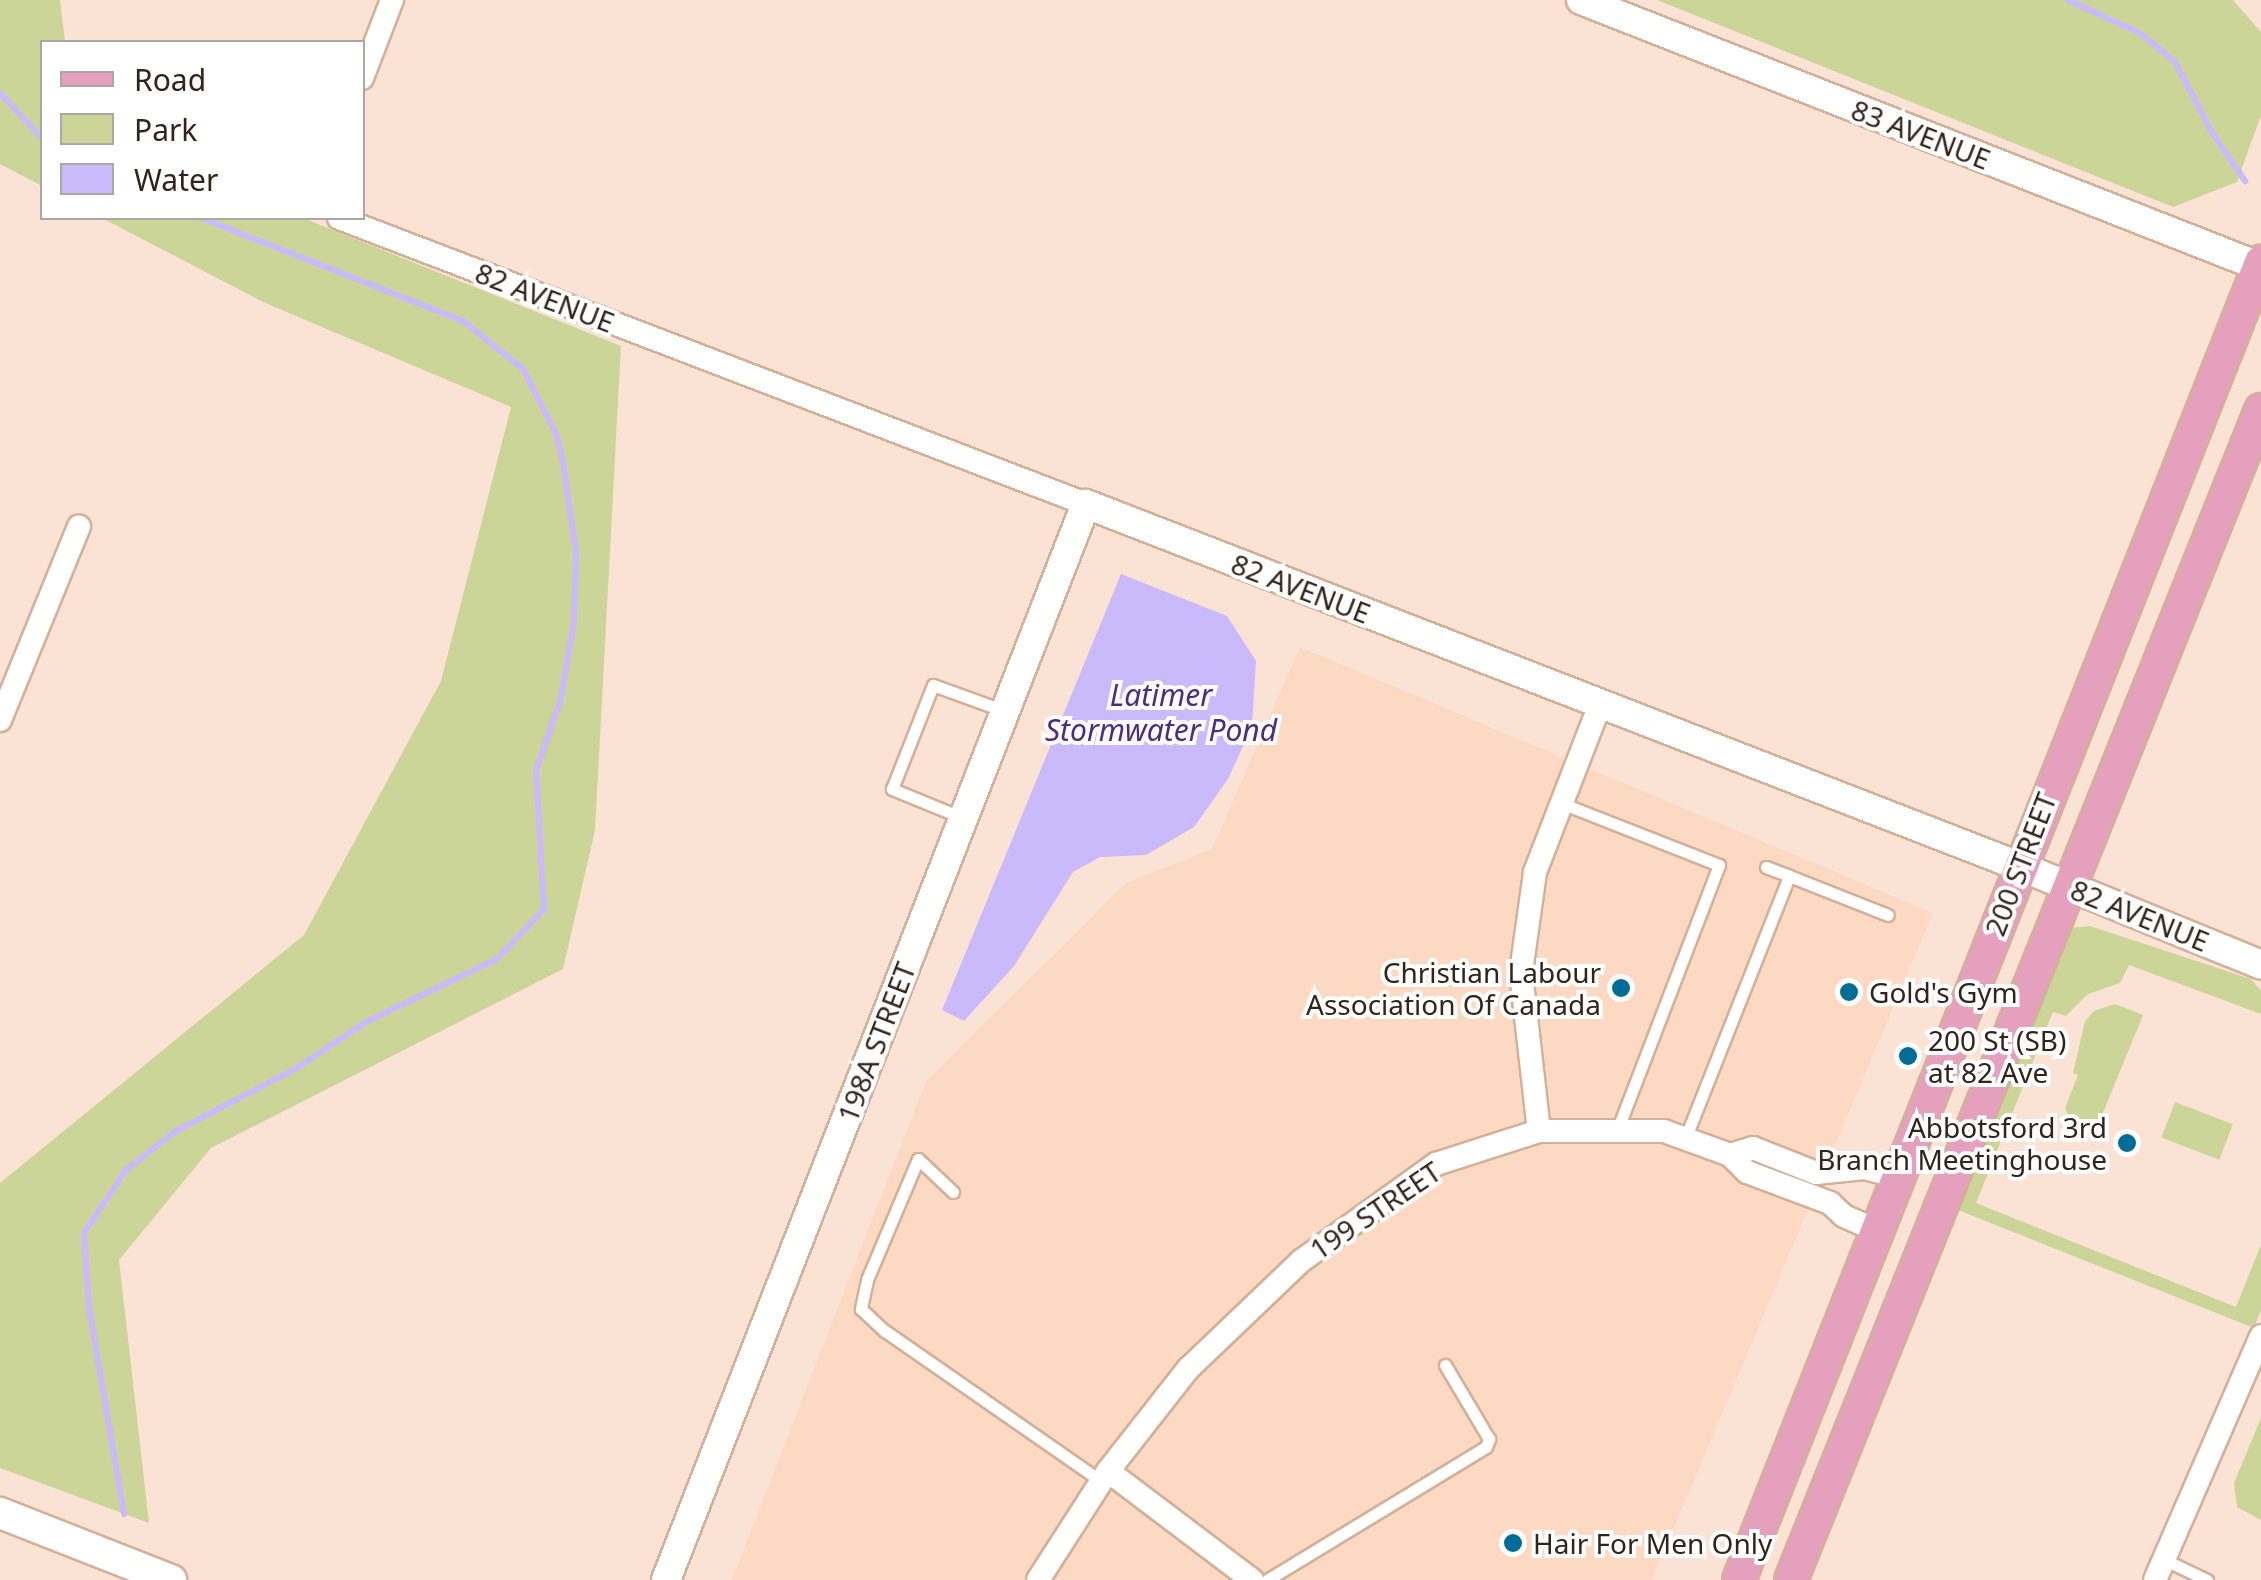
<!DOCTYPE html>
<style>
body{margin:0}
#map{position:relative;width:2261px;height:1580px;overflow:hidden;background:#fae3d5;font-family:"Noto Sans",sans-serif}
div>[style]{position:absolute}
.built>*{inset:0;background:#fcd9c2}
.green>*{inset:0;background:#cbd598;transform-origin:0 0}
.water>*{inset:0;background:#cabafb}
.stream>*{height:6px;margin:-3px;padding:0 3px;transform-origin:3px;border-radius:3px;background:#cabafb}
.roads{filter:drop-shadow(2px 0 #d3b098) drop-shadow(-2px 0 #d3b098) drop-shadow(0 2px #d3b098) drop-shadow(0 -2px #d3b098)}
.service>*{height:11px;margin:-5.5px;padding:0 5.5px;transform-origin:5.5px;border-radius:5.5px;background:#fff}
.minor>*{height:22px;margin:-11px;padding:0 11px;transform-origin:11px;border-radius:11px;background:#fff}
.tertiary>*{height:28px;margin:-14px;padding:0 14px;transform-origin:14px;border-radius:14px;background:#fff}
.secondary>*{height:30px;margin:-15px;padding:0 15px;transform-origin:15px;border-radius:15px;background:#fff}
.primary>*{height:32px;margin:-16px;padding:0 16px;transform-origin:16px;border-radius:16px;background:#e5a0bd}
.dots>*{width:28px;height:28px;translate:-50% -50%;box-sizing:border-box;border:5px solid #fff;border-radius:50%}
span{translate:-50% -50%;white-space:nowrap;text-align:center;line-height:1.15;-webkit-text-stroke:8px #fff;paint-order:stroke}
.street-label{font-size:28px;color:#32241b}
.poi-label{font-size:28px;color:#32241b}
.right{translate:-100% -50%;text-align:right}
.left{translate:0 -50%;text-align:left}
.water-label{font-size:30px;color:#4c2a86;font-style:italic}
.legend{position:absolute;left:40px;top:40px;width:325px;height:180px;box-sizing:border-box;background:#fff;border:2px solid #ada7a4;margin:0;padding:12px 18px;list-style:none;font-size:30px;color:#32241b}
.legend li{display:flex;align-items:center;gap:20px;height:50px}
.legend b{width:50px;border:2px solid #ada7a4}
</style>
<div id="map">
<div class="built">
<i style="clip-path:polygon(1300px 647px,1933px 913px,1652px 1580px,732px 1580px,926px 1081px,1126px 883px,1212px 849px)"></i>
</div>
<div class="green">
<i style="clip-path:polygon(0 0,60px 0,65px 42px,42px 42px,42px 186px,0 164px)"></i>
<i style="clip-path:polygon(1657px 0,2233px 0,2261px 32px,2261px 115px,2237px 182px,2173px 207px)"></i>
<i style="clip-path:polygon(102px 218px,303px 218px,621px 346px,595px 830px,563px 969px,211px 1148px,119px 1260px,149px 1523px,0 1468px,0 1183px,304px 935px,441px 681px,511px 407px,263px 302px)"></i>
<i style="clip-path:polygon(2090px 926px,2251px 979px,2261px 991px,2261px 1014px,2129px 965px,2120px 983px,2088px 994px,2066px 1016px,2053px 1012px,1976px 1203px,2236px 1307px,2261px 1245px,2261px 1310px,2254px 1328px,1953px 1208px,2070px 928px)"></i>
<i style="clip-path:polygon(2115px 1004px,2143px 1015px,2100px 1120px,2094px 1124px,2068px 1115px,2065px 1108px,2078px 1075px,2073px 1073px,2085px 1021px,2094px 1011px)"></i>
<i style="left:2175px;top:1102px;width:62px;height:38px;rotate:21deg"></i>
<i style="clip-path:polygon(2261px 1418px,2261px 1520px,2237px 1507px,2234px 1483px)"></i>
</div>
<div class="water">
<i style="clip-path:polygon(1121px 574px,1227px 616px,1256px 661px,1252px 727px,1228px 779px,1194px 827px,1146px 855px,1100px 857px,1073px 872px,1014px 966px,964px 1021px,942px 1010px)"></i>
</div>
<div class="stream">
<i style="left:2068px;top:0;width:79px;rotate:24.6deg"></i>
<i style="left:2140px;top:33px;width:45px;rotate:39.6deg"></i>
<i style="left:2175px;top:62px;width:84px;rotate:62.2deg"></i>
<i style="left:2214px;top:136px;width:55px;rotate:55.4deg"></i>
<i style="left:0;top:93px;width:62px;rotate:47deg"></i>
<i style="left:124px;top:1514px;width:210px;rotate:-99.6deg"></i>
<i style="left:89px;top:1307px;width:74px;rotate:-93.9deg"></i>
<i style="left:84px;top:1233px;width:76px;rotate:-56.3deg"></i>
<i style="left:126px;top:1170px;width:63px;rotate:-38deg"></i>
<i style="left:176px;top:1131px;width:136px;rotate:-27.5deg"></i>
<i style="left:297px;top:1068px;width:83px;rotate:-33.7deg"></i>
<i style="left:366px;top:1022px;width:145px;rotate:-25.7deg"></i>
<i style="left:497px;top:959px;width:69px;rotate:-46.8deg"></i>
<i style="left:544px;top:909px;width:138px;rotate:-93.3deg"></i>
<i style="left:536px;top:771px;width:77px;rotate:-71.1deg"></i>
<i style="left:561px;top:698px;width:79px;rotate:-80.5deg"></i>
<i style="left:574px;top:620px;width:68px;rotate:-88.3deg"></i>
<i style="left:576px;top:552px;width:97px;rotate:-98.3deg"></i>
<i style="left:562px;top:456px;width:23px;rotate:-105deg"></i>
<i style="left:556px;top:434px;width:73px;rotate:-116.9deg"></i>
<i style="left:523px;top:369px;width:77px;rotate:-141.3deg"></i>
<i style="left:463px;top:321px;width:281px;rotate:-158.5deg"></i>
</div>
<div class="roads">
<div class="service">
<i style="left:1561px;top:803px;width:170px;rotate:21.4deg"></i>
<i style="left:1719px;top:865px;width:285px;rotate:111deg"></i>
<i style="left:963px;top:818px;width:77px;rotate:-157.8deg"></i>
<i style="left:892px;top:789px;width:112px;rotate:-68.5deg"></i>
<i style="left:933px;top:685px;width:77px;rotate:19.9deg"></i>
<i style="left:1766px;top:867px;width:25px;rotate:21deg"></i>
<i style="left:1685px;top:1139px;width:283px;rotate:-68.4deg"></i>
<i style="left:1789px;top:876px;width:106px;rotate:21.5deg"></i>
<i style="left:953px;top:1192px;width:48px;rotate:-136.7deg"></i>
<i style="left:918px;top:1159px;width:131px;rotate:112.9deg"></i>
<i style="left:867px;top:1280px;width:30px;rotate:102deg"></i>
<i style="left:861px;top:1309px;width:33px;rotate:43deg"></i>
<i style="left:885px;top:1331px;width:264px;rotate:34.8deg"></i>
<i style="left:2163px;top:1559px;width:49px;rotate:25.5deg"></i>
<i style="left:1267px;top:1580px;width:256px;rotate:-31.3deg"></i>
<i style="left:1486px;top:1447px;width:9px;rotate:-69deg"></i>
<i style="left:1489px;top:1439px;width:86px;rotate:-120.7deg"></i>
</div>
<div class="minor">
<i style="left:362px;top:78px;width:84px;rotate:-69deg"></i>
<i style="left:339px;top:218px;width:800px;rotate:20.95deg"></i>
<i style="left:0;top:720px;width:209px;rotate:-67.8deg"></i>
<i style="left:1539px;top:1131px;width:160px;rotate:-96.5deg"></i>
<i style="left:1521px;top:972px;width:101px;rotate:-82deg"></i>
<i style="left:1535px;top:872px;width:180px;rotate:-68.8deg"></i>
<i style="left:1730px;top:1155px;width:24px;rotate:-17deg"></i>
<i style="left:1753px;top:1148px;width:68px;rotate:21.6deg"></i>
<i style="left:1816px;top:1173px;width:49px;rotate:-5.8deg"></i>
<i style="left:1865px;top:1168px;width:34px;rotate:15deg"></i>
<i style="left:1108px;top:1471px;width:181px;rotate:37.1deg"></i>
<i style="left:1038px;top:1580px;width:130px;rotate:-57.3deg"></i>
<i style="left:1108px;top:1471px;width:130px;rotate:-51.9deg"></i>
<i style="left:1188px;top:1369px;width:156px;rotate:-43.7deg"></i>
<i style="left:1301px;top:1261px;width:166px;rotate:-35.7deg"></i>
<i style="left:1436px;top:1164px;width:108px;rotate:-17.8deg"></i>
<i style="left:1539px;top:1131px;width:125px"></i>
<i style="left:1664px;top:1131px;width:70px;rotate:20deg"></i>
<i style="left:1730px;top:1155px;width:24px;rotate:45deg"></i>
<i style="left:1747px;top:1172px;width:89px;rotate:20.5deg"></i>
<i style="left:1830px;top:1203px;width:19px;rotate:43deg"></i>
<i style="left:1844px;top:1216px;width:36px;rotate:24deg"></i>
<i style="left:2155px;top:1580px;width:266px;rotate:-66.5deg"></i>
</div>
<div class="tertiary">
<i style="left:1581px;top:0;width:731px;rotate:21.44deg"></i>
<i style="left:666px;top:1580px;width:1155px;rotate:-68.68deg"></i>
<i style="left:1086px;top:504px;width:1001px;rotate:21.21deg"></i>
<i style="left:2019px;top:866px;width:261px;rotate:22.2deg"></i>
</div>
<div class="secondary">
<i style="left:0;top:1513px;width:184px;rotate:21.4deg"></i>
</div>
<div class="primary">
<i style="left:1739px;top:1580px;width:1418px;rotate:-68.39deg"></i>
<i style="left:1791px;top:1580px;width:1261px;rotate:-68.11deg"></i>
</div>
</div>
<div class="dots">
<i style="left:1621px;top:988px;background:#006d99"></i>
<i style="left:1849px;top:992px;background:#006d99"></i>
<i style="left:1908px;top:1056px;background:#006d99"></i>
<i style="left:2127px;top:1143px;background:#006d99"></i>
<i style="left:1513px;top:1543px;background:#006d99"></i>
</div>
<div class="street-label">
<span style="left:1921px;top:134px;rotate:21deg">83 AVENUE</span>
<span style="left:545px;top:297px;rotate:21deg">82 AVENUE</span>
<span style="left:1301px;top:588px;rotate:21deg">82 AVENUE</span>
<span style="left:2020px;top:864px;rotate:-69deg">200 STREET</span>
<span style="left:2140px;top:915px;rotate:22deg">82 AVENUE</span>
<span style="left:876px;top:1042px;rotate:-69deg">198A STREET</span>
<span style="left:1375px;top:1210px;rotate:-34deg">199 STREET</span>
</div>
<div class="poi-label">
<span class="right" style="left:1601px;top:988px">Christian Labour<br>Association Of Canada</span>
<span class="left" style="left:1869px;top:992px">Gold's Gym</span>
<span class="left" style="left:1928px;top:1056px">200 St (SB)<br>at 82 Ave</span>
<span class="right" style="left:2107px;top:1143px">Abbotsford 3rd<br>Branch Meetinghouse</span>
<span class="left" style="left:1533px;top:1543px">Hair For Men Only</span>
</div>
<div class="water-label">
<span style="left:1161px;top:712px">Latimer<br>Stormwater Pond</span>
</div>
<ul class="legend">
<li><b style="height:12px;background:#e5a0bd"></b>Road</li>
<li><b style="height:28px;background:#cbd598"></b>Park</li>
<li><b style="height:28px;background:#cabafb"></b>Water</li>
</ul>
</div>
